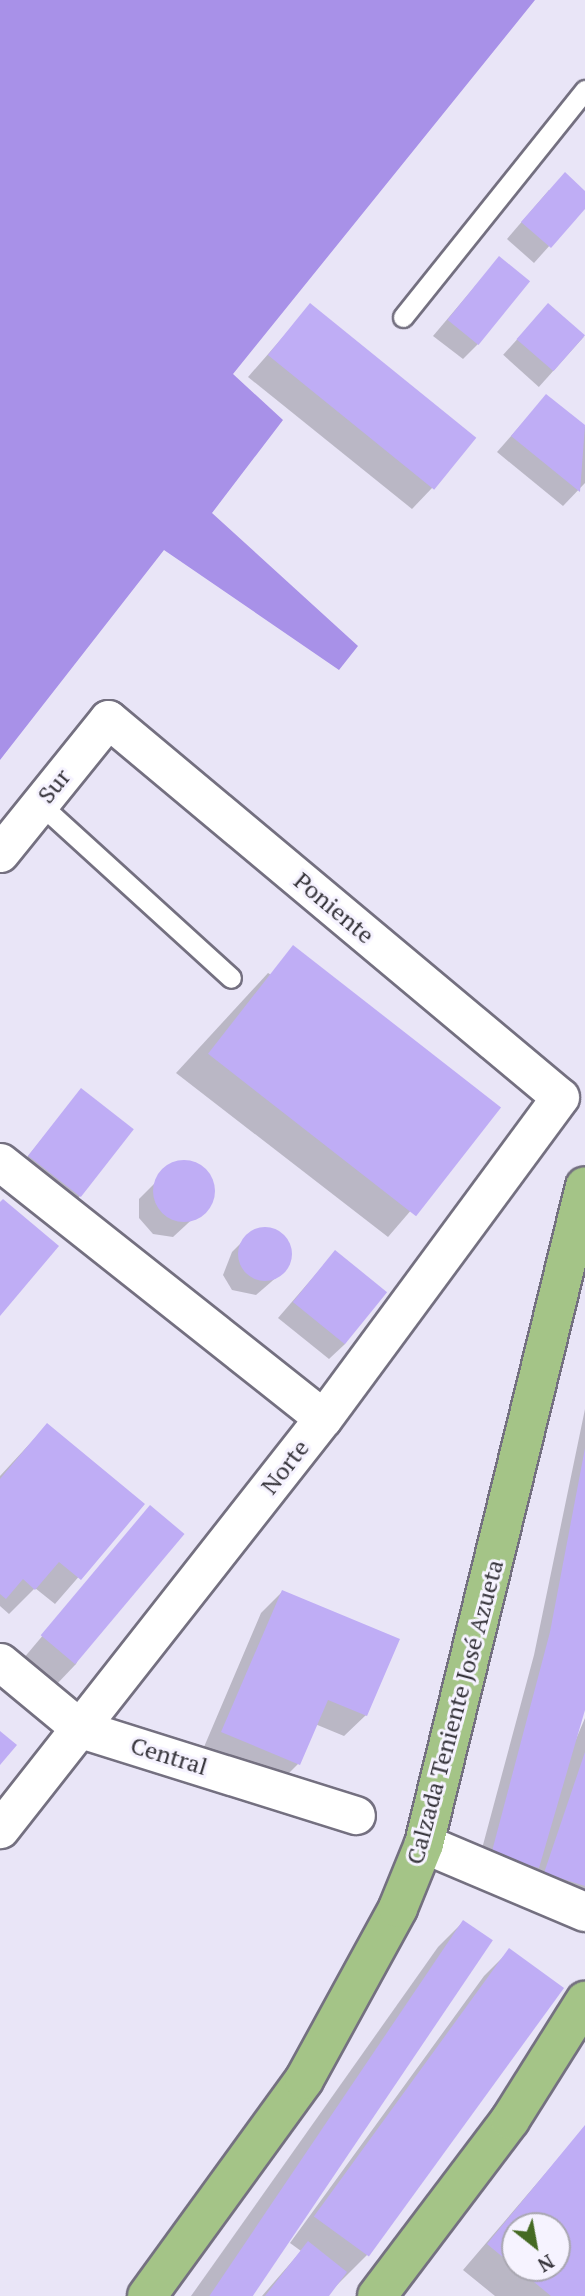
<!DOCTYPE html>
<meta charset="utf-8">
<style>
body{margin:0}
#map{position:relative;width:585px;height:2296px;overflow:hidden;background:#e9e5f7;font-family:"PT Serif",serif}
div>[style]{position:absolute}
.water>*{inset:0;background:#a891e8}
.shadow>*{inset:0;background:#0003;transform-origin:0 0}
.building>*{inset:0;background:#bfadf5;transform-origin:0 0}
.round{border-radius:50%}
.roads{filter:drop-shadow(2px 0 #747080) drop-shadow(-2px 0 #747080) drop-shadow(0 2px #747080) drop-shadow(0 -2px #747080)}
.lane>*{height:19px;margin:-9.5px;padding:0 9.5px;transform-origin:9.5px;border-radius:9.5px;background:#fff}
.street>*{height:37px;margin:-18.5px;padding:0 18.5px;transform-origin:18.5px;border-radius:18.5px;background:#fff}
.secondary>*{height:38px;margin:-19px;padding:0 19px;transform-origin:19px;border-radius:19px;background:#fff}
.primary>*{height:38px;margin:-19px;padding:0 19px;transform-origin:19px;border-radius:19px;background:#a4c487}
span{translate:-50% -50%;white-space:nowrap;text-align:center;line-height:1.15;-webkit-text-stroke:6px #f6f3ff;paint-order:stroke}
.street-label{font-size:24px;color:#36343b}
.north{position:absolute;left:501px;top:2212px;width:70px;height:70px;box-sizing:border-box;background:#f6f3ff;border:2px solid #a9a7b1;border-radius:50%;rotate:149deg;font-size:19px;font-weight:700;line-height:28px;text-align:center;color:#36343b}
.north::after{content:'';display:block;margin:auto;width:24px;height:32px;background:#456a23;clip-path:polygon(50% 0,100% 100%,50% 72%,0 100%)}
</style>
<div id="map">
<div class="water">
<i style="clip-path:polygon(0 0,535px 0,233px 374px,283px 420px,212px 513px,358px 646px,339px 670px,164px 550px,0 760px)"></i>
</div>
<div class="shadow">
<i style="clip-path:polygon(549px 190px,585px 193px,585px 206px,534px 263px,507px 239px)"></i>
<i style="clip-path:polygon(499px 258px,478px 344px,463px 359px,433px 336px)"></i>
<i style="left:548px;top:305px;width:48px;height:67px;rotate:42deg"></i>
<i style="clip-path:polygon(310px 306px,433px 487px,412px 509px,248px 377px)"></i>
<i style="clip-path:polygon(546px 396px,585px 427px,585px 483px,563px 506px,497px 452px)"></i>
<i style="clip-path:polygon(268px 973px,499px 1108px,388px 1237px,176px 1073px)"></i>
<i style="clip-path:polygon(81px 1091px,81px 1195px,65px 1211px,15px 1172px)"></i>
<i style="clip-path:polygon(175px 1163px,202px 1167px,213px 1182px,212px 1201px,173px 1237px,153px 1234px,139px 1218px,139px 1199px)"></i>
<i style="clip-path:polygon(271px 1230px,285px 1238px,291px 1253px,286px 1269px,256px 1295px,232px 1290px,223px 1275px,232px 1252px,248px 1236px)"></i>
<i style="clip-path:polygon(335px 1252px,345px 1344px,329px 1359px,278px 1318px)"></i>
<i style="clip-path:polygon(585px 1409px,585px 1704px,571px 1751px,585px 1718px,585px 1890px,567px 1908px,476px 1871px,534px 1655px)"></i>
<i style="clip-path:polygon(47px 1425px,142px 1504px,55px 1604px,35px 1588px,9px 1614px,0 1606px,0 1476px)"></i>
<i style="clip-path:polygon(150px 1508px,76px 1664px,55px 1686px,23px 1659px)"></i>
<i style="clip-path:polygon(282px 1592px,366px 1715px,344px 1736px,315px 1724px,298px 1764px,277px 1785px,201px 1754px,261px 1613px)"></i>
<i style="clip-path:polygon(463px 1922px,239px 2296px,191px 2296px,438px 1947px)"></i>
<i style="clip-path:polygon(509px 1951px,561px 1988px,367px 2255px,326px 2296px,262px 2296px,301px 2251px,290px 2243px,484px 1976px)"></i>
<i style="clip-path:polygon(evenodd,585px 2127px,585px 2296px,495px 2296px,463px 2270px,585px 2127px,515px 2226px,557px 2226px,557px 2268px,515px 2268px,515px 2226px)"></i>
</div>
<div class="building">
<i style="clip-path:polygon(565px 172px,585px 191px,585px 209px,551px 248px,521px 222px)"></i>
<i style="left:499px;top:256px;width:40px;height:82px;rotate:39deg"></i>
<i style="left:310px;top:303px;width:214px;height:67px;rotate:39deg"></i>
<i style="left:548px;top:303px;width:49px;height:48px;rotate:41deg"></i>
<i style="clip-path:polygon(546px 394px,585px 425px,580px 492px,511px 436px)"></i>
<i style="left:293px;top:945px;width:264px;height:138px;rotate:38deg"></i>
<i style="left:81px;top:1088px;width:67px;height:86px;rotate:38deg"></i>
<i class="round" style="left:153px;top:1160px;width:62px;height:62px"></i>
<i style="clip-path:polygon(3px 1199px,59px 1246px,0 1316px,0 1202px)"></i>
<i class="round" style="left:238px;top:1227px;width:54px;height:54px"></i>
<i style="left:335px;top:1250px;width:67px;height:67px;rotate:39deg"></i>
<i style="clip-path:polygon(47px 1423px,145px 1504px,81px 1580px,59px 1562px,35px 1590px,23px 1579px,6px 1599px,0 1594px,0 1479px)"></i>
<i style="clip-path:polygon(585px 1448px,585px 1710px,539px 1868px,491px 1855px,550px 1632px)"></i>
<i style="left:150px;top:1505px;width:45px;height:170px;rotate:40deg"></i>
<i style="clip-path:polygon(282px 1590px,400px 1639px,367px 1716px,328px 1700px,300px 1765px,221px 1732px)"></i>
<i style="clip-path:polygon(0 1731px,17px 1745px,0 1765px)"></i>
<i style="clip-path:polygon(585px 1752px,585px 1886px,544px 1873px)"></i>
<i style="left:463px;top:1920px;width:36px;height:461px;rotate:34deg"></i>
<i style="left:509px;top:1948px;width:68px;height:332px;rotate:36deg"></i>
<i style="clip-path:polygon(585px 2125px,585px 2296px,551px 2296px,517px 2268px,557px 2268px,557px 2226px,515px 2226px,515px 2267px,487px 2244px)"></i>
<i style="clip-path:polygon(308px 2241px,347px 2272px,329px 2296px,265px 2296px)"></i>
</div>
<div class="roads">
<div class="lane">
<i style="left:403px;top:317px;width:291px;rotate:-51.3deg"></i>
<i style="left:40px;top:804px;width:258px;rotate:42.3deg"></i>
</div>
<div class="street">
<i style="left:0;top:853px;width:172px;rotate:-51.1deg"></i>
<i style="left:108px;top:719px;width:589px;rotate:39.91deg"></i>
<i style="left:560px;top:1097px;width:399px;rotate:126.4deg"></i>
<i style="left:323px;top:1418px;width:523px;rotate:128.16deg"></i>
<i style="left:0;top:1162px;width:412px;rotate:38.4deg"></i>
<i style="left:0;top:1662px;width:105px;rotate:39.6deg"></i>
<i style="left:81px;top:1729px;width:288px;rotate:17.4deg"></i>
</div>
<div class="secondary">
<i style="left:424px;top:1844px;width:175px;rotate:22.9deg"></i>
</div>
<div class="primary">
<i style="left:147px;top:2296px;width:267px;rotate:-54deg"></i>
<i style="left:304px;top:2080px;width:196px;rotate:-61.3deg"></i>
<i style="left:398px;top:1908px;width:69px;rotate:-67.9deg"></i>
<i style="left:424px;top:1844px;width:677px;rotate:-76.25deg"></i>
<i style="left:377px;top:2296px;width:221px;rotate:-52.9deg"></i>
<i style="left:510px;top:2120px;width:141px;rotate:-57.8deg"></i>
</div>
</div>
<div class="street-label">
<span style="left:54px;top:786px;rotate:-51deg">Sur</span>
<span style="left:334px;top:908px;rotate:40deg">Poniente</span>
<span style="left:285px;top:1467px;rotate:-52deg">Norte</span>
<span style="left:455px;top:1712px;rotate:-75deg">Calzada Teniente José Azueta</span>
<span style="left:169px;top:1756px;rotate:17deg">Central</span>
</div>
<div class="north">N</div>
</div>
